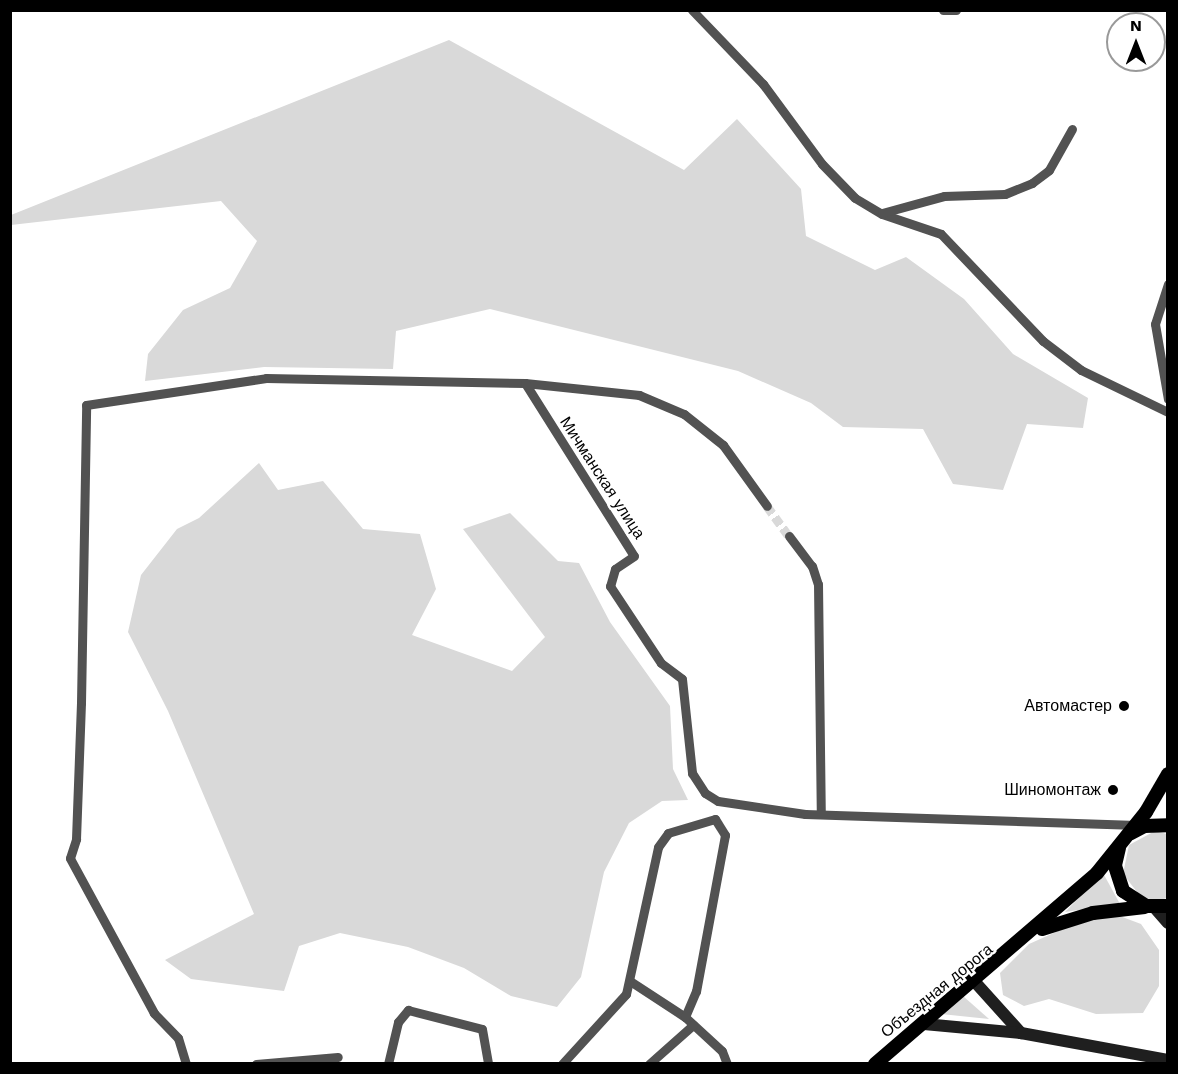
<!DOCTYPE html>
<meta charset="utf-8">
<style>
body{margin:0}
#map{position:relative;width:1178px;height:1074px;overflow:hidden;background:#fff;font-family:"Work Sans",sans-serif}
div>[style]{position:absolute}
.green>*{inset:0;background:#d9d9d9}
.street-tunnel>*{height:9px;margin-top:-4.5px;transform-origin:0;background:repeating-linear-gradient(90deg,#d9d9d9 0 9px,transparent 0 13.5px)}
.street>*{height:9px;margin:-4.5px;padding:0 4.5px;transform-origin:4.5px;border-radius:4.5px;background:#525252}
.secondary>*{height:12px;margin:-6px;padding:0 6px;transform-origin:6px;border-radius:6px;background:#1f1f1f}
.primary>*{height:14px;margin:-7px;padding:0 7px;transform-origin:7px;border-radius:7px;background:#000}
.dots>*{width:16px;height:16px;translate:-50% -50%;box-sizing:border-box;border:3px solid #fff;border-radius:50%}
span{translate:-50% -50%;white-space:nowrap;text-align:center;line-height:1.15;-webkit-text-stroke:5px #fff;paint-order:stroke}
.street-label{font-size:16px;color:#000}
.poi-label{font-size:16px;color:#000}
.right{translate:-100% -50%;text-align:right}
.frame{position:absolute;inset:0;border:12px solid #000;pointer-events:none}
.north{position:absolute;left:1106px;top:12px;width:60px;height:60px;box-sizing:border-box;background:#fff;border:2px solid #999;border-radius:50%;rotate:0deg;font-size:16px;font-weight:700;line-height:24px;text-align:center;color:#000}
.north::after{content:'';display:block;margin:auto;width:21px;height:27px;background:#000;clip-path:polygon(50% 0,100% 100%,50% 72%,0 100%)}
</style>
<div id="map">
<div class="green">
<i style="clip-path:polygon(449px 40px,684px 170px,737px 119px,801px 189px,806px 236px,875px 270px,906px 257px,964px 299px,1013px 354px,1088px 398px,1083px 428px,1027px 424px,1003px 490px,953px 484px,923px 429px,843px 427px,811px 403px,738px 371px,490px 309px,396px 331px,393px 369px,264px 367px,145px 381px,148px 354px,183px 310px,230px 288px,257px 241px,221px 201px,11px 225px,11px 215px)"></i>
<i style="clip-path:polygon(259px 463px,278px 490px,323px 481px,363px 529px,420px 534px,436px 589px,412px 635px,512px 671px,545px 637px,463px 529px,510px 513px,558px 561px,579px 563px,610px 622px,670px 706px,673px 769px,688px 800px,662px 801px,629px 823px,604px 872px,581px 977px,557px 1007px,511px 996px,464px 968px,408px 947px,340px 933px,299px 946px,284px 991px,191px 979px,165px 960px,254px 914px,168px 711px,128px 632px,141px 575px,177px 529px,199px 518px)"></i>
<i style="clip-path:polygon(1155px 831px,1167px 834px,1167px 898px,1157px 901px,1141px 897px,1123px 874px,1129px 845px)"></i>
<i style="clip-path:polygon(1103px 873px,1120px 904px,1065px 912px)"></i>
<i style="clip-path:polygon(1117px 915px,1141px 924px,1159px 950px,1159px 986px,1143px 1013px,1096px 1014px,1049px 999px,1024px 1006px,1003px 995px,1000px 973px,1029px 944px,1083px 920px)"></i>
<i style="clip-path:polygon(963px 996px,989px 1019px,941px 1014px)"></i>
</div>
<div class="street-tunnel">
<i style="left:767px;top:506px;width:37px;rotate:54deg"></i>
</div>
<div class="street">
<i style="left:692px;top:10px;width:103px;rotate:46.2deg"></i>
<i style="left:763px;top:84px;width:99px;rotate:53.6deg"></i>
<i style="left:822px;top:164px;width:47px;rotate:45.9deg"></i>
<i style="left:855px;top:198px;width:31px;rotate:31deg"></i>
<i style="left:882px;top:214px;width:62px;rotate:18.7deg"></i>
<i style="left:941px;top:234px;width:148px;rotate:46.4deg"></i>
<i style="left:1043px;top:341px;width:48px;rotate:37.3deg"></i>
<i style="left:1081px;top:370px;width:97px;rotate:25.8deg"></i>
<i style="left:943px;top:10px;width:13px"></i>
<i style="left:882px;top:213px;width:64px;rotate:-15.3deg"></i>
<i style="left:944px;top:196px;width:61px;rotate:-1.9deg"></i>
<i style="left:1005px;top:194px;width:29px;rotate:-22deg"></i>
<i style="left:1032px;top:183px;width:21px;rotate:-37deg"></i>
<i style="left:1049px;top:170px;width:47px;rotate:-60.7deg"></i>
<i style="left:1168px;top:284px;width:42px;rotate:108deg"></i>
<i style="left:1155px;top:324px;width:76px;rotate:80.2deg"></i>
<i style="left:525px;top:383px;width:115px;rotate:6deg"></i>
<i style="left:639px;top:395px;width:49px;rotate:22.9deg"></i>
<i style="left:684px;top:414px;width:50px;rotate:38.5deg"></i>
<i style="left:723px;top:445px;width:75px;rotate:54.2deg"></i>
<i style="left:789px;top:536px;width:38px;rotate:53deg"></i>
<i style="left:812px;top:566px;width:19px;rotate:72deg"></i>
<i style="left:818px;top:584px;width:230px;rotate:89.3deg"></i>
<i style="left:630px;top:981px;width:66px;rotate:33.2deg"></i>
<i style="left:685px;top:1017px;width:50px;rotate:42.6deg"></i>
<i style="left:722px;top:1051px;width:14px;rotate:69deg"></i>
<i style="left:186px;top:1064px;width:27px;rotate:-107deg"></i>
<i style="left:178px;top:1038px;width:35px;rotate:-134deg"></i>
<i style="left:154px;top:1013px;width:176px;rotate:-118.5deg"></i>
<i style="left:70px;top:858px;width:20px;rotate:-72deg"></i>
<i style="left:76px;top:839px;width:136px;rotate:-87.9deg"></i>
<i style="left:81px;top:703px;width:298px;rotate:-89deg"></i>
<i style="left:86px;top:405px;width:182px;rotate:-8.5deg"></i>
<i style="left:266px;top:378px;width:259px;rotate:1.1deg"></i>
<i style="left:525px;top:383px;width:204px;rotate:57.8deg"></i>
<i style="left:634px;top:556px;width:23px;rotate:146deg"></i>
<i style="left:615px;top:569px;width:18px;rotate:106deg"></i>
<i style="left:610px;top:586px;width:92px;rotate:56.5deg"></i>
<i style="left:661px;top:663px;width:26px;rotate:37deg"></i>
<i style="left:682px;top:679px;width:95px;rotate:83.9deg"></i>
<i style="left:692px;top:773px;width:24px;rotate:57deg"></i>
<i style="left:705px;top:793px;width:15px;rotate:32deg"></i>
<i style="left:718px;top:801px;width:88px;rotate:8.5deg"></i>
<i style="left:805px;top:814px;width:332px;rotate:1.9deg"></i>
<i style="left:256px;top:1064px;width:82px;rotate:-4.9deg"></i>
<i style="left:388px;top:1064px;width:43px;rotate:-76.6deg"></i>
<i style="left:398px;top:1022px;width:16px;rotate:-50deg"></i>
<i style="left:408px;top:1010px;width:76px;rotate:14.4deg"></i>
<i style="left:482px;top:1029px;width:36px;rotate:80deg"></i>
<i style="left:562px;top:1064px;width:95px;rotate:-47.6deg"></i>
<i style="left:626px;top:994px;width:150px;rotate:-77.7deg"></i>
<i style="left:658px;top:847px;width:17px;rotate:-54deg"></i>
<i style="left:668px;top:833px;width:49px;rotate:-16.6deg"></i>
<i style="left:715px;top:819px;width:19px;rotate:58deg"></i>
<i style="left:725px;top:835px;width:159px;rotate:100.5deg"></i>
<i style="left:696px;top:991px;width:28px;rotate:113deg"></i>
<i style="left:649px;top:1064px;width:59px;rotate:-41.6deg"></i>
</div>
<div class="secondary">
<i style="left:1154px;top:907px;width:21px;rotate:49deg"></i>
<i style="left:975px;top:982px;width:69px;rotate:48deg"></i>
<i style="left:924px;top:1024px;width:97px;rotate:5.3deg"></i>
<i style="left:1021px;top:1033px;width:149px;rotate:10.4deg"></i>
</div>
<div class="primary">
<i style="left:1131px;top:833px;width:15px;rotate:-28deg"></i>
<i style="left:1144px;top:826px;width:24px;rotate:-2deg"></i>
<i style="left:1119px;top:848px;width:18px;rotate:103deg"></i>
<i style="left:1115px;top:866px;width:26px;rotate:72deg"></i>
<i style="left:1123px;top:891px;width:27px;rotate:33deg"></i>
<i style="left:1146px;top:906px;width:22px"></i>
<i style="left:1042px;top:929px;width:53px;rotate:-17.4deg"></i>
<i style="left:1093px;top:913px;width:52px;rotate:-6.6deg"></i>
<i style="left:875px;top:1064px;width:293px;rotate:-40.7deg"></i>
<i style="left:1097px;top:873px;width:78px;rotate:-51.2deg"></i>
<i style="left:1146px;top:812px;width:44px;rotate:-59.9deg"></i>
</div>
<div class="dots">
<i style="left:1124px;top:706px;background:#000"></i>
<i style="left:1113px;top:790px;background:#000"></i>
</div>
<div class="street-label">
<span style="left:602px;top:478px;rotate:57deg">Мичманская улица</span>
<span style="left:937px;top:991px;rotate:-39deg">Объездная дорога</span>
</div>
<div class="poi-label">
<span class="right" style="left:1112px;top:706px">Автомастер</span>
<span class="right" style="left:1101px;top:790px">Шиномонтаж</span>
</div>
<div class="frame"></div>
<div class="north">N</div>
</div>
